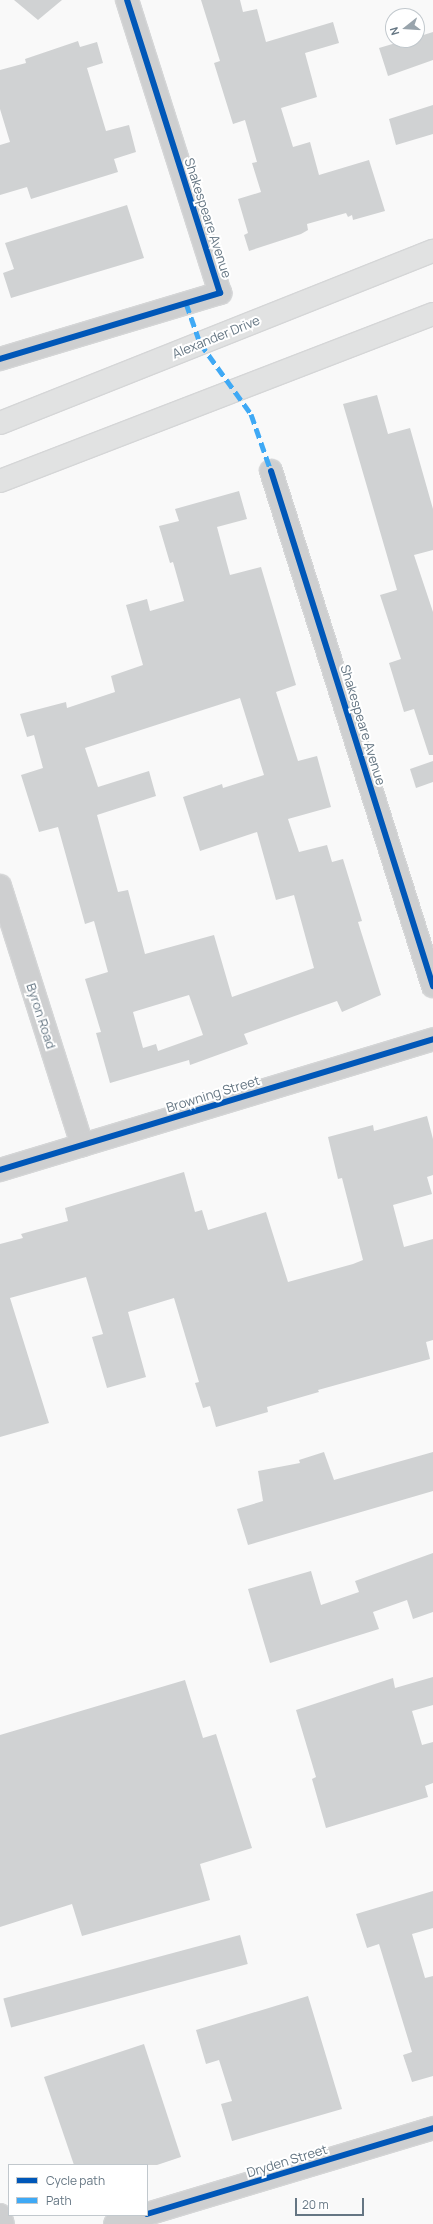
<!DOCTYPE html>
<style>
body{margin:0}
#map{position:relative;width:433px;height:2224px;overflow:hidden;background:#f9f9f9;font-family:Manrope,sans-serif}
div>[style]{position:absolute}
.building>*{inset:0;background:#d0d2d3;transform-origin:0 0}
.roads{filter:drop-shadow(1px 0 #d5d6d7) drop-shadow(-1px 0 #d5d6d7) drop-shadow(0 1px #d5d6d7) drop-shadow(0 -1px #d5d6d7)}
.minor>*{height:22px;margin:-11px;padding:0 11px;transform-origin:11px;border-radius:11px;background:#cecfd0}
.primary>*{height:22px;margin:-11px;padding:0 11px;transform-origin:11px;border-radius:11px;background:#e1e2e2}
.quiet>*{height:5px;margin-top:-2.5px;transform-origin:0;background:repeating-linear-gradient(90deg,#3fa9f5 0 10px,transparent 0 15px)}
.cycleway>*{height:6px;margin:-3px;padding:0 3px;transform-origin:3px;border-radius:3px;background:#0057b8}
span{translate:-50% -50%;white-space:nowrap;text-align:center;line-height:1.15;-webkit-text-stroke:4px #fff;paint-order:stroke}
.street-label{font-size:13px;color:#657683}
.legend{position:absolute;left:8px;top:2164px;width:140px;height:52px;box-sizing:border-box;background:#fff;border:1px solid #c1c8cd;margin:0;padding:5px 7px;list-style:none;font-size:12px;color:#657683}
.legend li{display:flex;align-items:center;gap:8px;height:20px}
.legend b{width:20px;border:1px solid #c1c8cd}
.north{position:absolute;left:385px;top:8px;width:40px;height:40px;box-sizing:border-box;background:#fff;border:1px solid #c1c8cd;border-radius:50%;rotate:253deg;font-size:11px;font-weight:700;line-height:16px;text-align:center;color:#657683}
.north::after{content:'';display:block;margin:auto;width:14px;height:18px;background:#99a4ac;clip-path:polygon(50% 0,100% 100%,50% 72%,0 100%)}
.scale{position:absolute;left:295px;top:2198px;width:69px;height:18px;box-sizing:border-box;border:2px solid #657683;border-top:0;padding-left:5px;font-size:12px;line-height:14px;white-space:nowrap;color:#657683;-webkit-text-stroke:3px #fff;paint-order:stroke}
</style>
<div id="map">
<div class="building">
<i style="clip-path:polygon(14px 0,62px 0,38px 20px)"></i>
<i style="clip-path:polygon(201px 0,240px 0,243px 12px,257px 9px,266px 42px,333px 22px,339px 43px,305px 53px,317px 97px,281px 108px,293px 147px,310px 142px,319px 175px,369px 160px,385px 211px,353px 220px,352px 215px,348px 217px,346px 213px,307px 224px,308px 230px,301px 234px,249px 251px,244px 235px,248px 233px,238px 199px,261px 192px,252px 163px,257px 162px,245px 120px,233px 124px,214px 63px,220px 61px)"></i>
<i style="clip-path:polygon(433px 32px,433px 60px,388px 76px,379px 48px,406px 40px,417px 40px,417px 37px)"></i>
<i style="clip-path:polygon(78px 41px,80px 47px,97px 42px,103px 63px,87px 68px,106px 131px,129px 125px,136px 152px,114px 159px,118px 172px,31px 199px,27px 187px,0 195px,0 145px,10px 142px,0 109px,0 70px,26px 63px,25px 59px)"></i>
<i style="clip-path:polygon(433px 105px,433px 134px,396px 145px,389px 119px)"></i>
<i style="clip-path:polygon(127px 205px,144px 258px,11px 298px,3px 273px,14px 269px,5px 243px)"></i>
<i style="clip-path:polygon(377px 395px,388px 434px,410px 428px,433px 509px,433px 550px,414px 555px,433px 612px,433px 755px,429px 755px,414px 709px,404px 712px,389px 663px,401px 659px,380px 595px,397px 590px,343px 404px)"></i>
<i style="clip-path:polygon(evenodd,239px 491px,247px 519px,217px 527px,230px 575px,261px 567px,296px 685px,276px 692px,298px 761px,317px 756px,331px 807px,288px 819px,299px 852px,327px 845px,332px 862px,343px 859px,362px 921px,358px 922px,381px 995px,342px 1012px,337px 1001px,244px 1034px,248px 1044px,190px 1065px,189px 1060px,110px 1083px,96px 1033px,101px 1032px,85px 979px,108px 972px,94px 921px,85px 924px,58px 827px,39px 832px,21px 775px,43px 768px,34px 735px,27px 737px,20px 714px,66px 702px,67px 708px,115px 692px,111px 676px,143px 665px,126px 605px,147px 599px,150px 611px,184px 601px,173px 562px,170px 563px,159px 526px,179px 521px,175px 509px,239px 491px,240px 698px,264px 775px,223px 788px,222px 784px,183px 797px,200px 851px,257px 832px,276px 900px,294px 895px,314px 968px,232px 997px,214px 935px,145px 954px,128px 890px,118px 892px,97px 815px,156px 796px,149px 771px,98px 787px,85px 748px,240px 698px,239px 491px,189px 995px,203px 1035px,158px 1051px,156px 1044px,143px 1048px,133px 1012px,189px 995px)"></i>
<i style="clip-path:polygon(433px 761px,433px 782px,416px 788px,410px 769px)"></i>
<i style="clip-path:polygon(427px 1116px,433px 1139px,433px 1175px,427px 1177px,432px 1194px,393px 1205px,404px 1247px,433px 1239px,433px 1340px,426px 1342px,430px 1359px,318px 1390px,319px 1392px,267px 1407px,268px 1412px,216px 1427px,210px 1406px,203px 1408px,195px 1383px,199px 1382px,174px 1298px,128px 1312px,146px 1377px,107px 1388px,92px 1337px,103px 1334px,86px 1277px,10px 1298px,49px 1423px,0 1437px,0 1244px,23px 1238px,21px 1234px,68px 1221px,65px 1208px,184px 1172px,195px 1212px,202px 1210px,208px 1230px,266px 1212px,288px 1282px,353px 1264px,363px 1260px,342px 1178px,338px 1179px,328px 1137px,373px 1125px,374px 1131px)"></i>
<i style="clip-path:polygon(324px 1452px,334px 1480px,433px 1452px,433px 1491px,248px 1545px,237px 1509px,263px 1501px,258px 1471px,300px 1463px,299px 1460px)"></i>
<i style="clip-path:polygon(433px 1553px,433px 1612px,413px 1619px,407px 1600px,373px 1612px,379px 1629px,270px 1663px,248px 1589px,311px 1571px,321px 1605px,359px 1592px,355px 1581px)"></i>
<i style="clip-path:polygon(433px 1677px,433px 1705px,412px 1711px,422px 1745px,433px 1742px,433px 1783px,425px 1786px,428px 1797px,326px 1828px,312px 1779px,316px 1777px,296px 1710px,393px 1678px,395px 1688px)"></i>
<i style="clip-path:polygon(185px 1680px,203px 1738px,216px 1734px,252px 1848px,200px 1864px,210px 1900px,82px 1936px,72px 1904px,0 1927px,0 1735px)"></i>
<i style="clip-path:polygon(433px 1891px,433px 1928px,412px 1934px,425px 1978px,433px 1976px,433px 2076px,412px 2082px,403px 2055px,412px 2052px,379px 1944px,367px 1948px,356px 1914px)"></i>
<i style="left:240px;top:1935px;width:30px;height:245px;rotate:75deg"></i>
<i style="clip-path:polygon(308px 1996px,342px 2109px,232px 2141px,221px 2104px,232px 2101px,219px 2060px,206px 2064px,196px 2030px)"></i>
<i style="clip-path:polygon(144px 2044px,181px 2157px,157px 2165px,74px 2165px,44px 2077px)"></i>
</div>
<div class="roads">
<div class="minor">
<i style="left:0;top:359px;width:230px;rotate:-16.7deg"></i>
<i style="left:220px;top:293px;width:307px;rotate:-107.6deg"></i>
<i style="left:271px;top:471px;width:540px;rotate:72.54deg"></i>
<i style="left:0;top:886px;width:272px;rotate:72.4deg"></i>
<i style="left:0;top:1170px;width:452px;rotate:-16.8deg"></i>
<i style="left:147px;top:2214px;width:299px;rotate:-16.7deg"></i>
<i style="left:0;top:2215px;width:9px;rotate:72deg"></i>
<i style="left:115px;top:2224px;width:31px;rotate:-17deg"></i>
</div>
<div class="primary">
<i style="left:0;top:423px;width:466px;rotate:-21.7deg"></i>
<i style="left:0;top:481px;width:464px;rotate:-21.1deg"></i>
</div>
</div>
<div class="quiet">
<i style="left:186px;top:303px;width:42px;rotate:70.7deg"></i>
<i style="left:200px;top:343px;width:87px;rotate:54.3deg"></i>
<i style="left:251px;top:414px;width:60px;rotate:70.7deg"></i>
</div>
<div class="cycleway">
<i style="left:0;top:359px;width:230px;rotate:-16.7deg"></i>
<i style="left:220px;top:293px;width:307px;rotate:-107.6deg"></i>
<i style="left:271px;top:471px;width:540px;rotate:72.54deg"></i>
<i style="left:0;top:1170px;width:452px;rotate:-16.8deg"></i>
<i style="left:147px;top:2214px;width:299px;rotate:-16.7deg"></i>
</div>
<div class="street-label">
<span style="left:208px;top:218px;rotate:72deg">Shakespeare Avenue</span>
<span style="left:216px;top:337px;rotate:-22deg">Alexander Drive</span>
<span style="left:363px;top:725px;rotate:73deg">Shakespeare Avenue</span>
<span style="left:41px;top:1016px;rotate:72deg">Byron Road</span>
<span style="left:213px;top:1094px;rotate:-17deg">Browning Street</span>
<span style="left:287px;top:2161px;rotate:-17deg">Dryden Street</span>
</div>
<ul class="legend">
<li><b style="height:5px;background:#0057b8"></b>Cycle path</li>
<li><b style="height:5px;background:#3fa9f5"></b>Path</li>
</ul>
<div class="north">N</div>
<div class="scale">20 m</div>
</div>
